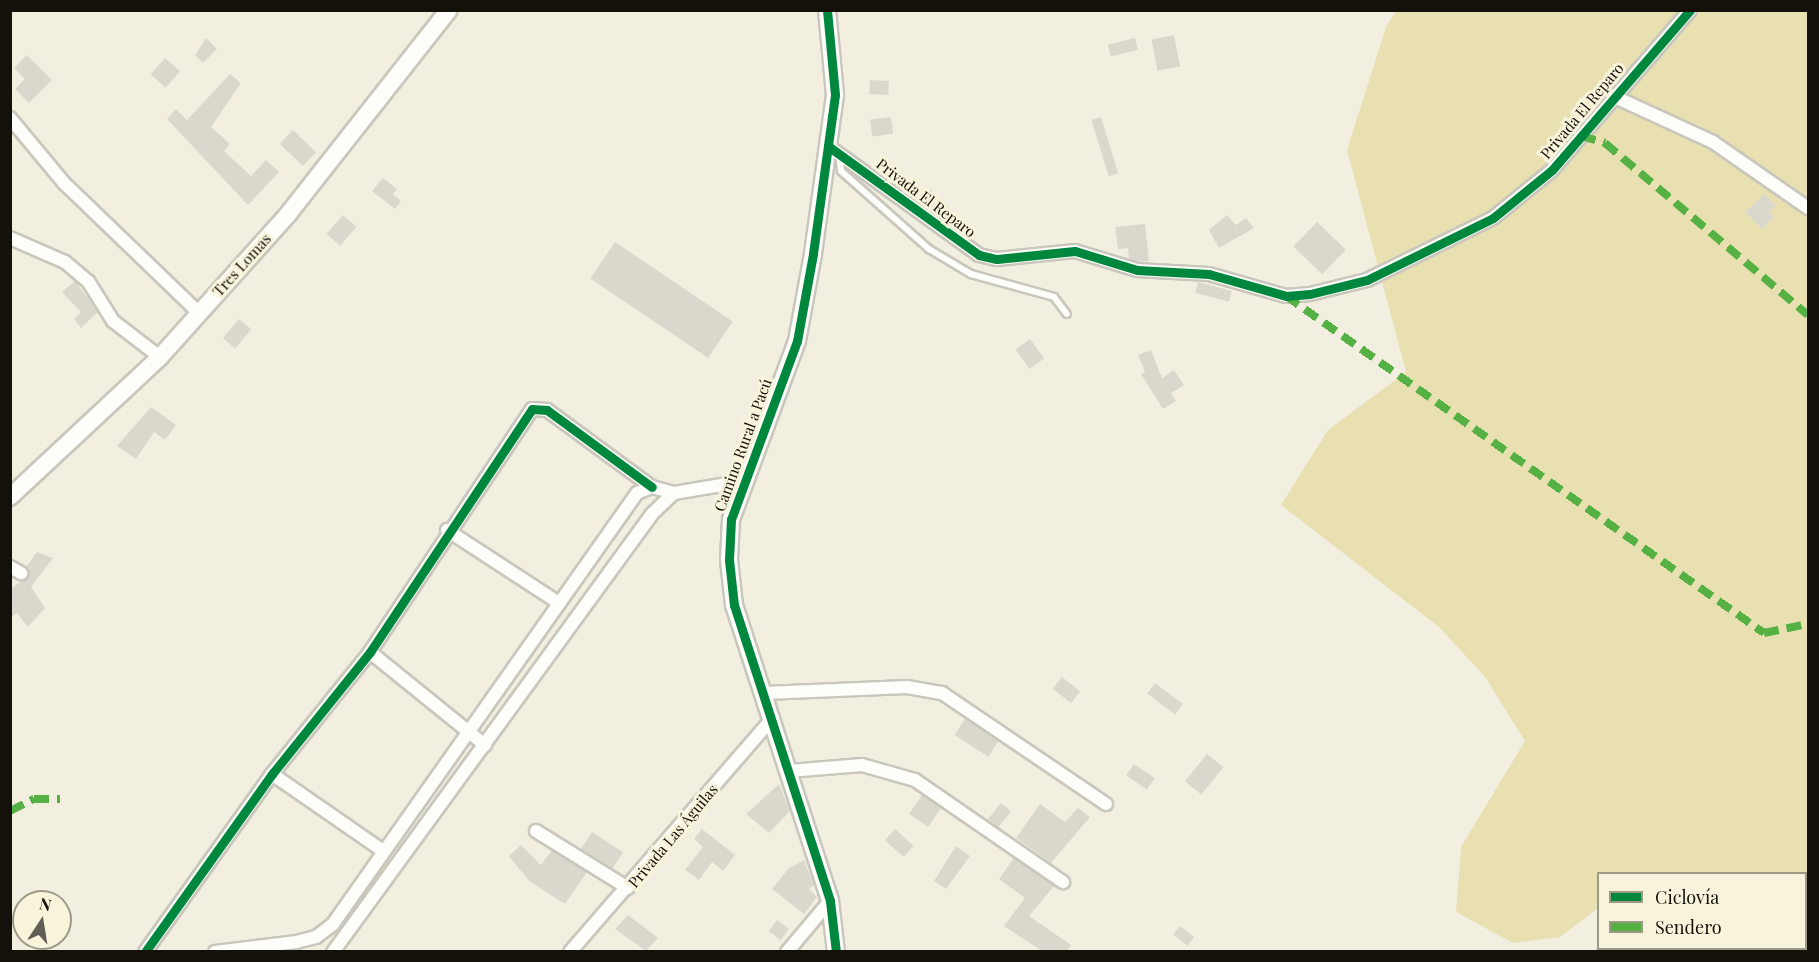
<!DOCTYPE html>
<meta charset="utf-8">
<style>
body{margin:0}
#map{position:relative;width:1819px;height:962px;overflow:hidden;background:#f2efe1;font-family:"Playfair Display",serif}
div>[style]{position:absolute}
.green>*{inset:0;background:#e9e0b2}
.building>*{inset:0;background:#dad8cd;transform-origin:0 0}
.roads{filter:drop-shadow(2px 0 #c9c7bc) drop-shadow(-2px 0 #c9c7bc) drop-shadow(0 2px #c9c7bc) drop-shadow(0 -2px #c9c7bc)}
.lane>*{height:6px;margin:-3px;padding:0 3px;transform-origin:3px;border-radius:3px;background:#fdfdfa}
.street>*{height:12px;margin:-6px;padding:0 6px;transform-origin:6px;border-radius:6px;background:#fdfdfa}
.secondary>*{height:16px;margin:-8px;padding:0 8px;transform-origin:8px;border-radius:8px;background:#fdfdfa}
.quiet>*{height:8px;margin-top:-4px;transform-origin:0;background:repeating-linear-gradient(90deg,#55b144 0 15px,transparent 0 23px)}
.cycleway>*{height:9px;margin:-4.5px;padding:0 4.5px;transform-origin:4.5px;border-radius:4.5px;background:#00873e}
span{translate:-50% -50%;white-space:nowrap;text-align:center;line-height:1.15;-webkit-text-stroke:6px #f8f3db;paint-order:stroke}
.street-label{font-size:15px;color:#131109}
.frame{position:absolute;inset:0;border:12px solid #131109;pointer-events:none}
.legend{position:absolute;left:1597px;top:872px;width:210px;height:78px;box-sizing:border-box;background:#f8f3db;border:2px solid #9c9987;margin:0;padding:8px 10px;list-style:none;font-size:18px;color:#131109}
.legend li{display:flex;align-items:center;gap:12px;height:30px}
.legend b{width:30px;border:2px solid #9c9987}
.north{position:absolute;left:12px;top:890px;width:60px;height:60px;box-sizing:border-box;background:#f8f3db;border:2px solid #9c9987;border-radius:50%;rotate:12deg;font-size:16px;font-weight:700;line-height:24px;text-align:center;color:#131109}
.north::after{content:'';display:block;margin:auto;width:21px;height:27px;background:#615f55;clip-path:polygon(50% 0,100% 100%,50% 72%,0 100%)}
</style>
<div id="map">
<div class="green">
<i style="clip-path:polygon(1396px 11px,1808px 11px,1808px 951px,1758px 949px,1806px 948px,1806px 874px,1598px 874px,1598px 908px,1560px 937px,1513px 943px,1456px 912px,1461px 847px,1525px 741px,1485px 677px,1439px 627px,1281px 505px,1328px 430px,1406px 372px,1347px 150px,1386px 27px)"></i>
</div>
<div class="building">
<i style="left:1174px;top:35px;width:32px;height:23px;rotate:79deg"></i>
<i style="clip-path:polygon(206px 38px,217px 49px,203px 63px,195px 55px)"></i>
<i style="left:1135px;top:38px;width:12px;height:28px;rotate:76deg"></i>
<i style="clip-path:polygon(27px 55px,52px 80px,29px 103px,15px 89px,25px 79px,14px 68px)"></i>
<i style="left:165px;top:58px;width:20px;height:22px;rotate:41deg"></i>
<i style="clip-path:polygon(230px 74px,241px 83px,211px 127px,230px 144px,224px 151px,251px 176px,266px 160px,279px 172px,248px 205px,167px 119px,176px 109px,187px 120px)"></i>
<i style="left:870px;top:80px;width:19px;height:14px;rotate:3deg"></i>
<i style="left:891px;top:117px;width:17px;height:21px;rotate:83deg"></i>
<i style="left:1101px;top:117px;width:59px;height:10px;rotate:73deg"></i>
<i style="left:293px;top:130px;width:32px;height:19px;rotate:44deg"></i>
<i style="clip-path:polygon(383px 178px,397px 189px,393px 194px,401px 201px,395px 209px,372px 191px)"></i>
<i style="left:930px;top:189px;width:25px;height:15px;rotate:43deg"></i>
<i style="clip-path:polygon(1765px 194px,1776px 206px,1769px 212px,1774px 217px,1762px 229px,1745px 212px)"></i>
<i style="left:343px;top:215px;width:18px;height:25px;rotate:41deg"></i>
<i style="clip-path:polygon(1227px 215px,1236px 225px,1246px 218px,1254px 228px,1219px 248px,1209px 230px)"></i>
<i style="left:1317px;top:222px;width:40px;height:34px;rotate:44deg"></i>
<i style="clip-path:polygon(1145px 224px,1149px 261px,1138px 262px,1129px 259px,1128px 248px,1118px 249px,1115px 227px)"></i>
<i style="left:615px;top:242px;width:142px;height:44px;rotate:34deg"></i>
<i style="clip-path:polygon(75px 281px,98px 312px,81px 328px,74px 319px,81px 312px,62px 292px)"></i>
<i style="left:1198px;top:282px;width:35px;height:11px;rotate:15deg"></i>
<i style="left:239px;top:319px;width:16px;height:25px;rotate:40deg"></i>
<i style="left:1030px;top:339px;width:24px;height:18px;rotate:54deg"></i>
<i style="clip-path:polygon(1151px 350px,1162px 378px,1174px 370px,1184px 385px,1171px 393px,1176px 401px,1163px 409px,1141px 374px,1145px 372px,1138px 355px)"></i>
<i style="clip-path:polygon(151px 407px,176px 425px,165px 440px,154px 432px,136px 459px,117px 446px)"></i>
<i style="clip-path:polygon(37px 552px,53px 558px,31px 587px,45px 608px,28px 627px,17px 613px,10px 618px,10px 589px,28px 577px,26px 567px)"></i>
<i style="left:1062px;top:677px;width:23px;height:15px;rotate:38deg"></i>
<i style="left:1155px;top:683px;width:35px;height:13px;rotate:37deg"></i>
<i style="left:965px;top:719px;width:40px;height:19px;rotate:33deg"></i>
<i style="left:1207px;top:754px;width:21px;height:35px;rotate:39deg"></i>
<i style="left:1134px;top:764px;width:25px;height:14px;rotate:34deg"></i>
<i style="clip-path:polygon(779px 784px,790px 811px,769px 833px,746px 814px)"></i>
<i style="left:922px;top:795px;width:23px;height:23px;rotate:34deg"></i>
<i style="left:1001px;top:803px;width:13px;height:21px;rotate:39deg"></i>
<i style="clip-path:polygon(1040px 804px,1065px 822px,1078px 808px,1090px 817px,1051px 863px,1016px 838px)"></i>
<i style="clip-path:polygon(702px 829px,735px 855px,723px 871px,712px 862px,699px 880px,685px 870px,703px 847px,694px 839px)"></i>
<i style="left:895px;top:829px;width:25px;height:15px;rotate:42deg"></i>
<i style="left:592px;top:832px;width:37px;height:20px;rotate:33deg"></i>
<i style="clip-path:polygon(521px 845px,541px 865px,552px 850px,587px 872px,565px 904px,529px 881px,509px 856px)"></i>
<i style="clip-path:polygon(956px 846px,970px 856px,946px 889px,934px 881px)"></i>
<i style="clip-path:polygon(1014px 858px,1054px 886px,1029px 916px,1071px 945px,1067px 951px,1042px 951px,1004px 926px,1025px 898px,999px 879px)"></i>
<i style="clip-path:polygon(804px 860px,814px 885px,809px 889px,817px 897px,804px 914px,772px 889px,788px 869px)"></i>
<i style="clip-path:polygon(628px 915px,658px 938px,646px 951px,615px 929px)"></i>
<i style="left:777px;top:920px;width:15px;height:14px;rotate:37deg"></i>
<i style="left:1180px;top:926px;width:18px;height:11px;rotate:38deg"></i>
</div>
<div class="roads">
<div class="lane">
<i style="left:839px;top:154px;width:17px;rotate:83deg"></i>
<i style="left:841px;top:171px;width:118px;rotate:41.6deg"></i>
<i style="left:929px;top:249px;width:49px;rotate:30.8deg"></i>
<i style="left:971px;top:274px;width:86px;rotate:15.5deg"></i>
<i style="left:1054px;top:297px;width:21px;rotate:53deg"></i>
</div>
<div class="street">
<i style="left:1613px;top:96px;width:110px;rotate:24.7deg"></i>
<i style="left:1713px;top:142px;width:116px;rotate:34.8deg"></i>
<i style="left:10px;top:118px;width:85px;rotate:50.3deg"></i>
<i style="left:64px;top:183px;width:187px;rotate:43.9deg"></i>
<i style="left:828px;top:146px;width:186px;rotate:35.8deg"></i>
<i style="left:979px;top:255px;width:18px;rotate:13deg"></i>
<i style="left:997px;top:259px;width:78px;rotate:-5.9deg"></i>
<i style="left:1075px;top:251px;width:65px;rotate:17deg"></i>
<i style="left:1137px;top:270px;width:72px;rotate:3.2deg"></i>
<i style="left:1209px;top:274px;width:80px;rotate:15.9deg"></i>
<i style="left:1286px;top:296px;width:24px;rotate:-5deg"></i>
<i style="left:1310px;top:294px;width:59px;rotate:-13.8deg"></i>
<i style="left:1367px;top:280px;width:140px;rotate:-26.2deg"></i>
<i style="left:1493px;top:218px;width:76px;rotate:-39.1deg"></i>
<i style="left:1552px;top:170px;width:211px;rotate:-49.2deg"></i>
<i style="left:10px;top:238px;width:60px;rotate:23.6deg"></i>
<i style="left:65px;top:262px;width:30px;rotate:40deg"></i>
<i style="left:88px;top:281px;width:47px;rotate:58deg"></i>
<i style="left:113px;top:321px;width:59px;rotate:37.5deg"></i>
<i style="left:447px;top:530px;width:134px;rotate:33.1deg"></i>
<i style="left:10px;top:567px;width:13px;rotate:29deg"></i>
<i style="left:370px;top:652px;width:148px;rotate:39deg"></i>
<i style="left:765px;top:693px;width:142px;rotate:-2.4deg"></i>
<i style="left:907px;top:687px;width:36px;rotate:10deg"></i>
<i style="left:942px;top:693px;width:198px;rotate:34.1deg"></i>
<i style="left:789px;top:771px;width:73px;rotate:-4.7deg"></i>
<i style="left:862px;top:765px;width:55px;rotate:15.8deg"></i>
<i style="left:915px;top:780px;width:180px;rotate:34.6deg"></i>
<i style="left:272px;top:774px;width:135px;rotate:34.7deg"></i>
<i style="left:536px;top:831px;width:108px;rotate:31.8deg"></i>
<i style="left:145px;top:952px;width:219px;rotate:-54.5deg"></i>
<i style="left:272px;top:774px;width:156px;rotate:-51.2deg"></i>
<i style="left:370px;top:652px;width:292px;rotate:-56.3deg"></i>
<i style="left:532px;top:409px;width:15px;rotate:4deg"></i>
<i style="left:547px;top:410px;width:130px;rotate:36.3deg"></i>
<i style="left:215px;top:952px;width:82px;rotate:-7deg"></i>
<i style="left:296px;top:942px;width:21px;rotate:-14deg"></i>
<i style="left:316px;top:937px;width:21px;rotate:-37deg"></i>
<i style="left:333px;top:924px;width:527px;rotate:-54.8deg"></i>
<i style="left:637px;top:493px;width:16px;rotate:-22deg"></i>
<i style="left:652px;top:487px;width:23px;rotate:15deg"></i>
<i style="left:674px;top:493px;width:72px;rotate:-9.6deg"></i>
<i style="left:333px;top:952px;width:542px;rotate:-53.93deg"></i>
<i style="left:652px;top:514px;width:30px;rotate:-44deg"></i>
<i style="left:570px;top:952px;width:310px;rotate:-49.1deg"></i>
<i style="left:787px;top:952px;width:67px;rotate:-49.9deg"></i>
</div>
<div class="secondary">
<i style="left:827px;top:10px;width:85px;rotate:84.6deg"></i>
<i style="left:835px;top:95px;width:161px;rotate:97.9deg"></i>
<i style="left:813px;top:254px;width:88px;rotate:100.4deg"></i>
<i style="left:797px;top:341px;width:190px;rotate:110.3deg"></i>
<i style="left:731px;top:519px;width:41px;rotate:92.8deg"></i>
<i style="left:729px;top:560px;width:45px;rotate:83.7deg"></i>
<i style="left:734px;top:605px;width:311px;rotate:72deg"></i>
<i style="left:830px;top:901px;width:51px;rotate:83.3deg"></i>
<i style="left:10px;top:497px;width:205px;rotate:-43deg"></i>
<i style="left:160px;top:357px;width:193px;rotate:-48.1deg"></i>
<i style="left:289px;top:213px;width:258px;rotate:-51.8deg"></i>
</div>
</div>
<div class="quiet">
<i style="left:1581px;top:136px;width:25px;rotate:16deg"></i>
<i style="left:1605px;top:143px;width:266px;rotate:40.3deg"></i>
<i style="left:1286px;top:296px;width:585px;rotate:35.18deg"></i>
<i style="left:1764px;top:633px;width:45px;rotate:-11.6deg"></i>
<i style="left:10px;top:811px;width:27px;rotate:-27deg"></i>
<i style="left:34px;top:799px;width:26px"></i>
</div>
<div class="cycleway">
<i style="left:827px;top:10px;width:85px;rotate:84.6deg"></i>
<i style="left:835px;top:95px;width:161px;rotate:97.9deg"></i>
<i style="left:813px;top:254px;width:88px;rotate:100.4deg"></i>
<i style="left:797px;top:341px;width:190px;rotate:110.3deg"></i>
<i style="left:731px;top:519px;width:41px;rotate:92.8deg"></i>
<i style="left:729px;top:560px;width:45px;rotate:83.7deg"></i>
<i style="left:734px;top:605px;width:311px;rotate:72deg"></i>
<i style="left:830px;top:901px;width:51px;rotate:83.3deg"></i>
<i style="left:828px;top:146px;width:186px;rotate:35.8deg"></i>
<i style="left:979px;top:255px;width:18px;rotate:13deg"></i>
<i style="left:997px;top:259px;width:78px;rotate:-5.9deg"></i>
<i style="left:1075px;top:251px;width:65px;rotate:17deg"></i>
<i style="left:1137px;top:270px;width:72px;rotate:3.2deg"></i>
<i style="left:1209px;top:274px;width:80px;rotate:15.9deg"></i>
<i style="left:1286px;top:296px;width:24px;rotate:-5deg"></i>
<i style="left:1310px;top:294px;width:59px;rotate:-13.8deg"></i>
<i style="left:1367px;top:280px;width:140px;rotate:-26.2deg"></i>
<i style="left:1493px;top:218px;width:76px;rotate:-39.1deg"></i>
<i style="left:1552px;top:170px;width:211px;rotate:-49.2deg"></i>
<i style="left:145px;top:952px;width:219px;rotate:-54.5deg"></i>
<i style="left:272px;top:774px;width:156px;rotate:-51.2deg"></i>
<i style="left:370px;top:652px;width:292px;rotate:-56.3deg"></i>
<i style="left:532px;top:409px;width:15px;rotate:4deg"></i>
<i style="left:547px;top:410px;width:130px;rotate:36.3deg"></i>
</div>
<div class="street-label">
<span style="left:1582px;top:111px;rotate:-50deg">Privada El Reparo</span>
<span style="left:926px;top:198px;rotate:37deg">Privada El Reparo</span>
<span style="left:242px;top:265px;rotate:-48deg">Tres Lomas</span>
<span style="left:743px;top:445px;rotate:-70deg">Camino Rural a Pacú</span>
<span style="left:673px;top:836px;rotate:-50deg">Privada Las Águilas</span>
</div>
<div class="frame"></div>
<ul class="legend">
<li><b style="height:8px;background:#00873e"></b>Ciclovía</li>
<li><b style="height:8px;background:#55b144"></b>Sendero</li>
</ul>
<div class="north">N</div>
</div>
